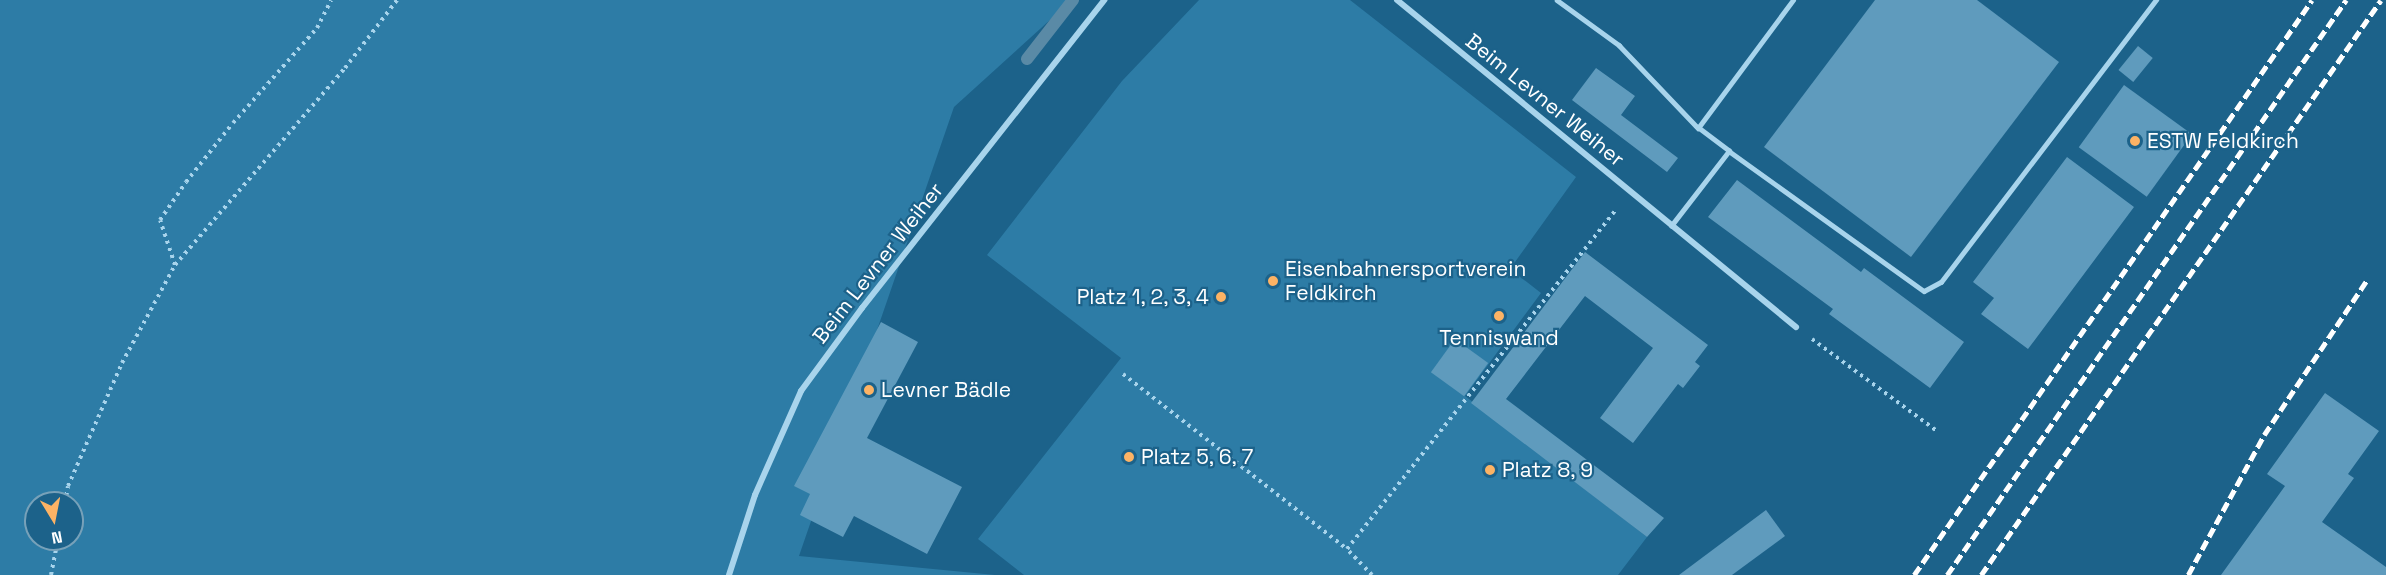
<!DOCTYPE html>
<meta charset="utf-8">
<style>
body{margin:0}
#map{position:relative;width:2386px;height:575px;overflow:hidden;background:#1c628a;font-family:"Space Grotesk",sans-serif}
div>[style]{position:absolute}
.green>*{inset:0;background:#2d7ca6}
.stream>*{height:12px;margin:-6px;padding:0 6px;transform-origin:6px;border-radius:6px;background:#5a8aa6}
.building>*{inset:0;background:#5f9bbd;transform-origin:0 0}
.path>*{height:4px;margin-top:-2px;transform-origin:0;background:repeating-linear-gradient(90deg,#a8d4ec 0 3px,transparent 0 7.5px)}
.service>*{height:4.5px;margin:-2.25px;padding:0 2.25px;transform-origin:2.25px;border-radius:2.25px;background:#a8d4ec}
.minor>*{height:6px;margin:-3px;padding:0 3px;transform-origin:3px;border-radius:3px;background:#a8d4ec}
.rail>*{height:4.5px;margin-top:-2.25px;transform-origin:0;background:repeating-linear-gradient(90deg,#fff 0 10px,transparent 0 14.5px)}
.dots>*{width:16px;height:16px;translate:-50% -50%;box-sizing:border-box;border:3px solid #1c628a;border-radius:50%}
span{translate:-50% -50%;white-space:nowrap;text-align:center;line-height:1.15;-webkit-text-stroke:4.5px #1c628a;paint-order:stroke}
.street-label{font-size:21px;color:#fff}
.poi-label{font-size:21px;color:#fff}
.left{translate:0 -50%;text-align:left}
.right{translate:-100% -50%;text-align:right}
.north{position:absolute;left:24px;top:491px;width:60px;height:60px;box-sizing:border-box;background:#1c628a;border:2px solid #77a1b9;border-radius:50%;rotate:170deg;font-size:16px;font-weight:700;line-height:24px;text-align:center;color:#fff}
.north::after{content:'';display:block;margin:auto;width:21px;height:27px;background:#fcb365;clip-path:polygon(50% 0,100% 100%,50% 72%,0 100%)}
</style>
<div id="map">
<div class="green">
<i style="clip-path:polygon(evenodd,0 0,1072px 0,954px 107px,799px 556px,995px 575px,0 575px,0 0,36px 503px,72px 503px,72px 539px,36px 539px,36px 503px)"></i>
<i style="clip-path:polygon(1199px 0,1350px 0,1576px 177px,1510px 269px,1541px 293px,1465px 396px,1647px 537px,1618px 575px,1024px 575px,978px 539px,1121px 358px,987px 255px,1122px 81px)"></i>
</div>
<div class="stream">
<i style="left:1027px;top:59px;width:75px;rotate:-52.1deg"></i>
</div>
<div class="building">
<i style="clip-path:polygon(1875px 0,1977px 0,2059px 62px,1911px 257px,1764px 147px)"></i>
<i style="left:2138px;top:46px;width:19px;height:31px;rotate:39deg"></i>
<i style="clip-path:polygon(1596px 68px,1635px 96px,1621px 115px,1678px 158px,1667px 172px,1572px 100px)"></i>
<i style="left:2124px;top:85px;width:84px;height:77px;rotate:36deg"></i>
<i style="clip-path:polygon(2067px 157px,2134px 207px,2028px 349px,1981px 314px,1994px 298px,1973px 282px)"></i>
<i style="clip-path:polygon(1737px 180px,1861px 272px,1864px 268px,1964px 342px,1930px 388px,1829px 314px,1833px 309px,1708px 217px)"></i>
<i style="clip-path:polygon(1585px 252px,1708px 345px,1695px 362px,1700px 366px,1683px 388px,1678px 384px,1633px 443px,1600px 418px,1653px 348px,1585px 296px,1506px 399px,1664px 518px,1647px 537px,1471px 403px)"></i>
<i style="clip-path:polygon(881px 322px,918px 342px,867px 438px,962px 487px,927px 554px,854px 516px,843px 537px,800px 515px,810px 494px,794px 486px)"></i>
<i style="left:1455px;top:339px;width:41px;height:41px;rotate:36deg"></i>
<i style="clip-path:polygon(2325px 393px,2379px 431px,2348px 474px,2354px 478px,2322px 522px,2386px 567px,2386px 575px,2221px 575px,2285px 486px,2267px 474px)"></i>
<i style="clip-path:polygon(1766px 510px,1785px 536px,1732px 575px,1679px 575px)"></i>
</div>
<div class="path">
<i style="left:175px;top:265px;width:47px;rotate:-108.4deg"></i>
<i style="left:160px;top:220px;width:46px;rotate:-55.6deg"></i>
<i style="left:186px;top:182px;width:75px;rotate:-51.5deg"></i>
<i style="left:233px;top:123px;width:127px;rotate:-48.5deg"></i>
<i style="left:317px;top:28px;width:31px;rotate:-63deg"></i>
<i style="left:1812px;top:339px;width:155px;rotate:36.4deg"></i>
<i style="left:1123px;top:374px;width:284px;rotate:38deg"></i>
<i style="left:65px;top:503px;width:17px;rotate:-80deg"></i>
<i style="left:68px;top:486px;width:134px;rotate:-66.3deg"></i>
<i style="left:122px;top:363px;width:111px;rotate:-61.6deg"></i>
<i style="left:175px;top:265px;width:260px;rotate:-49.2deg"></i>
<i style="left:345px;top:68px;width:86px;rotate:-52.6deg"></i>
<i style="left:51px;top:575px;width:37px;rotate:-79deg"></i>
<i style="left:1372px;top:575px;width:36px;rotate:-134deg"></i>
<i style="left:1347px;top:549px;width:434px;rotate:-51.6deg"></i>
</div>
<div class="service">
<i style="left:1557px;top:0;width:77px;rotate:36deg"></i>
<i style="left:1619px;top:45px;width:115px;rotate:46.4deg"></i>
<i style="left:1729px;top:151px;width:240px;rotate:35.7deg"></i>
<i style="left:1924px;top:291px;width:19px;rotate:-28deg"></i>
<i style="left:1941px;top:282px;width:355px;rotate:-52.7deg"></i>
<i style="left:1671px;top:226px;width:95px;rotate:-52.3deg"></i>
<i style="left:1729px;top:151px;width:39px;rotate:-143deg"></i>
<i style="left:1698px;top:128px;width:159px;rotate:-53.4deg"></i>
</div>
<div class="minor">
<i style="left:1397px;top:0;width:516px;rotate:39.34deg"></i>
<i style="left:729px;top:575px;width:84px;rotate:-72deg"></i>
<i style="left:755px;top:495px;width:114px;rotate:-66.1deg"></i>
<i style="left:801px;top:391px;width:103px;rotate:-53.7deg"></i>
<i style="left:862px;top:308px;width:392px;rotate:-51.8deg"></i>
</div>
<div class="rail">
<i style="left:1914px;top:575px;width:699px;rotate:-55.31deg"></i>
<i style="left:1947px;top:575px;width:700px;rotate:-55.24deg"></i>
<i style="left:1981px;top:575px;width:700px;rotate:-55.18deg"></i>
<i style="left:2188px;top:575px;width:159px;rotate:-61.5deg"></i>
<i style="left:2264px;top:435px;width:186px;rotate:-56.4deg"></i>
</div>
<div class="dots">
<i style="left:2135px;top:141px;background:#fcb365"></i>
<i style="left:1273px;top:281px;background:#fcb365"></i>
<i style="left:1221px;top:297px;background:#fcb365"></i>
<i style="left:1499px;top:316px;background:#fcb365"></i>
<i style="left:869px;top:390px;background:#fcb365"></i>
<i style="left:1129px;top:457px;background:#fcb365"></i>
<i style="left:1490px;top:470px;background:#fcb365"></i>
</div>
<div class="street-label">
<span style="left:1545px;top:100px;rotate:39deg">Beim Levner Weiher</span>
<span style="left:878px;top:263px;rotate:-52deg">Beim Levner Weiher</span>
</div>
<div class="poi-label">
<span class="left" style="left:2147px;top:141px">ESTW Feldkirch</span>
<span class="left" style="left:1285px;top:281px">Eisenbahnersportverein<br>Feldkirch</span>
<span class="right" style="left:1209px;top:297px">Platz 1, 2, 3, 4</span>
<span style="left:1499px;top:338px">Tenniswand</span>
<span class="left" style="left:881px;top:390px">Levner Bädle</span>
<span class="left" style="left:1141px;top:457px">Platz 5, 6, 7</span>
<span class="left" style="left:1502px;top:470px">Platz 8, 9</span>
</div>
<div class="north">N</div>
</div>
